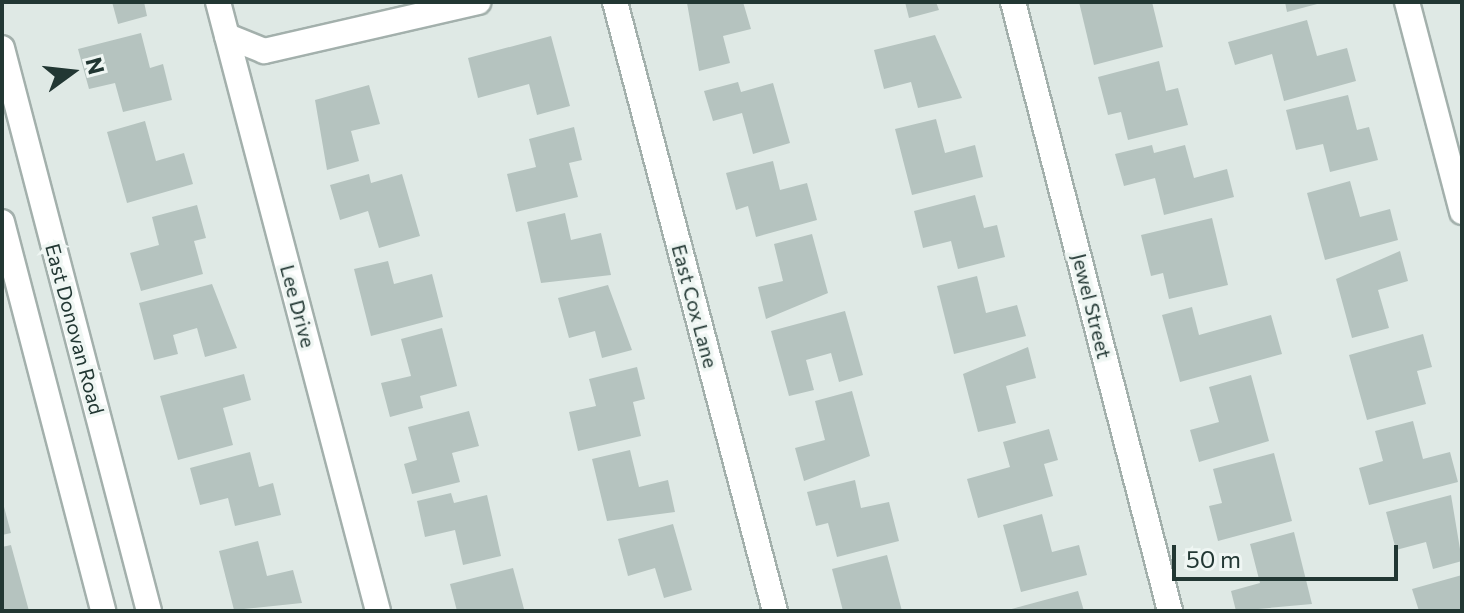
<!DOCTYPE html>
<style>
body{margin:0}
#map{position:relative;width:1464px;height:613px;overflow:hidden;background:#dfe9e5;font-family:Commissioner,sans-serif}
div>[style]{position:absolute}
.building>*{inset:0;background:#b5c3bf}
.roads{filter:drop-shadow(2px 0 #a3b0ac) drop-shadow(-2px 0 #a3b0ac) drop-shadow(0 2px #a3b0ac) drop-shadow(0 -2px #a3b0ac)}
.street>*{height:24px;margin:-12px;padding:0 12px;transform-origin:12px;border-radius:12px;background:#fff}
.secondary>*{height:24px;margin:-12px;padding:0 12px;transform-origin:12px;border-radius:12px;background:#fff}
span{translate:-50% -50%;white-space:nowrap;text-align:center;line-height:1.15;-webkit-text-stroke:7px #eff6f3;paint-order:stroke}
.street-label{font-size:20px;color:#223733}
.frame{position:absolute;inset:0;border:4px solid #223733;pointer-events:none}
.north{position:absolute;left:32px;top:32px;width:80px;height:80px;-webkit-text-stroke:6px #eff6f3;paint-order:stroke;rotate:75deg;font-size:22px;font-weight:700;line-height:32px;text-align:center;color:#223733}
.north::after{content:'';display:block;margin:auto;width:28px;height:36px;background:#223733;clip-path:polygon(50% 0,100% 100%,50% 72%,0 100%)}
.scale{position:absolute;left:1172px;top:545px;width:226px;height:36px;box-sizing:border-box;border:4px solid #223733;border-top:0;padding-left:10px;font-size:24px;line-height:28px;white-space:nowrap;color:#223733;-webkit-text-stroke:6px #eff6f3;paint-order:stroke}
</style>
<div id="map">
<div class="building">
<i style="clip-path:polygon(112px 2px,144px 2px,147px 16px,118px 24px)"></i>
<i style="clip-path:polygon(743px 2px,751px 29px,723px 36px,730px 63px,699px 71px,687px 3px)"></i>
<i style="clip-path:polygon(905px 2px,936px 2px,939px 10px,909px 18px)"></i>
<i style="clip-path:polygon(1079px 2px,1152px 2px,1163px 47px,1094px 65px)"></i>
<i style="clip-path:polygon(1285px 2px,1321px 2px,1321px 3px,1287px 12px)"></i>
<i style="clip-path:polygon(1307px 20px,1317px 56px,1347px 48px,1356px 81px,1284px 101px,1272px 54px,1235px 65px,1228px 42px)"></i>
<i style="clip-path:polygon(141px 33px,150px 68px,163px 64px,172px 100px,123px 112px,115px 83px,89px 89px,78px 49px)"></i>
<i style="clip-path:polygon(935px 35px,962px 98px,918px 108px,911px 82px,884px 89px,874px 50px)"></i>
<i style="clip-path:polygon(551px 36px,570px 106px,537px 115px,529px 84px,478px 98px,468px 58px)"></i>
<i style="clip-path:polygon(1159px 61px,1166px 91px,1178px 88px,1188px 125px,1128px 140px,1121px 112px,1108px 115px,1098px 77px)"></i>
<i style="clip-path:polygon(738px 82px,741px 92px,773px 83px,790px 143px,753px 154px,742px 113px,713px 121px,704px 91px)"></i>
<i style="clip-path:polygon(369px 85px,380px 124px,351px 131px,359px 161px,327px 170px,315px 100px)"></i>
<i style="clip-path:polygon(1348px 95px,1357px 130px,1369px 127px,1378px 160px,1330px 172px,1323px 144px,1296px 150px,1286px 110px)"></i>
<i style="clip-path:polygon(936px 119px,945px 153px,975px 145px,983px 177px,912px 195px,895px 129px)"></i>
<i style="clip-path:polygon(145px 121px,156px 161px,184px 153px,193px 184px,127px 203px,107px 132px)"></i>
<i style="clip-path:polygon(574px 127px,582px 160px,569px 163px,578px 197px,516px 212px,507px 174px,536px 167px,529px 139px)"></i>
<i style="clip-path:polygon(1152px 145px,1154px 153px,1185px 145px,1194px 178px,1227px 169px,1234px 197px,1164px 215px,1155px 178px,1124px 186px,1115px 154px)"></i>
<i style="clip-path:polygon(773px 161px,780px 190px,807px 183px,817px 220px,756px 237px,748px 206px,736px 210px,726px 173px)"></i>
<i style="clip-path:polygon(369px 174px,371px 183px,402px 174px,420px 236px,379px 248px,368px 211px,340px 220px,330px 185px)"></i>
<i style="clip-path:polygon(1350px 181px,1360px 217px,1390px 209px,1398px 240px,1325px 260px,1307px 193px)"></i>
<i style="clip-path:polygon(975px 195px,984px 228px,997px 225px,1005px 257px,958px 269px,951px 241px,923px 248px,914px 211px)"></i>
<i style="clip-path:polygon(197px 205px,206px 238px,194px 241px,203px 274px,141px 291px,130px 253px,159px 245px,152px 217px)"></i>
<i style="clip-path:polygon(565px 213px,571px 240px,601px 233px,611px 275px,541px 283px,527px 222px)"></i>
<i style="clip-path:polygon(1212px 218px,1228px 285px,1169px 299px,1163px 273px,1151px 276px,1141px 235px)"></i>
<i style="clip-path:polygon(812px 234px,828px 293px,766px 319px,758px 287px,783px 281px,774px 244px)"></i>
<i style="clip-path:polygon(1400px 251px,1408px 281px,1378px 290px,1389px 328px,1352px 338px,1336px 279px)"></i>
<i style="clip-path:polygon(388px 261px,394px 284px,432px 274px,443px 317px,371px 336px,354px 269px)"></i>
<i style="clip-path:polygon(977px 276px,986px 313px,1017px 305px,1026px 336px,954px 354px,937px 286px)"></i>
<i style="clip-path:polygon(212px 284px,237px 348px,205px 357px,197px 328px,173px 335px,178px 354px,154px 360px,139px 303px)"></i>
<i style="clip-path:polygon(608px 285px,632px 350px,602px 358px,595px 331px,569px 338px,558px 298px)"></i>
<i style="clip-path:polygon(1192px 307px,1199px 335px,1271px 315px,1282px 354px,1180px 382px,1162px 315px)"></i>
<i style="clip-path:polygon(845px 311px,863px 375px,839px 382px,831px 353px,806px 360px,814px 390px,789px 396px,771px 331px)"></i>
<i style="clip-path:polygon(442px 328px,457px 386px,420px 396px,423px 408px,390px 417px,381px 383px,411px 376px,401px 339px)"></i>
<i style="clip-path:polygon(1423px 334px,1432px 367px,1417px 371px,1426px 404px,1367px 420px,1349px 355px)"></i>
<i style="clip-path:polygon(1028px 347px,1036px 378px,1006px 386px,1016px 423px,978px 432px,963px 374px)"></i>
<i style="clip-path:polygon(637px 367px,645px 399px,633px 402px,641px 436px,578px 451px,569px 412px,596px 406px,589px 379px)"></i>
<i style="clip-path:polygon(244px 374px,251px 400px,223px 408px,233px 445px,178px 460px,160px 396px)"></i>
<i style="clip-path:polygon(1251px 375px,1269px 441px,1199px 462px,1190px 430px,1219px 422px,1209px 387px)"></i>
<i style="clip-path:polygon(852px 391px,870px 456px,804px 481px,795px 448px,825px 440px,815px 401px)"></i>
<i style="clip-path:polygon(469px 411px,479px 446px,452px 453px,460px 482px,412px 494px,404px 464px,417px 460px,408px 427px)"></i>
<i style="clip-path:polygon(1413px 421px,1423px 459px,1450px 452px,1458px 482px,1369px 505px,1359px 468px,1383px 461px,1375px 431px)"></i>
<i style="clip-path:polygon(1049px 429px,1058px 460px,1044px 464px,1053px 496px,978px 518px,967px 479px,1010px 467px,1003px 442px)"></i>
<i style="clip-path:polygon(630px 450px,639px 487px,668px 480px,675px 512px,607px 521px,592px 459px)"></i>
<i style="clip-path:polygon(250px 452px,259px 487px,273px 483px,281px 515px,235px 526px,228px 498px,200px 505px,190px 468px)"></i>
<i style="clip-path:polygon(1274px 453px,1292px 521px,1218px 541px,1209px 506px,1222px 503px,1213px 469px)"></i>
<i style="clip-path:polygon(855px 480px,861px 508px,889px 502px,899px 541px,837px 557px,828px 523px,816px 526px,807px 492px)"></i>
<i style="clip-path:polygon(451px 493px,454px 503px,487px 495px,501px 556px,463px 565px,455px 530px,425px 537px,417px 501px)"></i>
<i style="clip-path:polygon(1451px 495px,1462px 561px,1433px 569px,1426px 542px,1396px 550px,1386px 512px)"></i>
<i style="clip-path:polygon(3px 503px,11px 533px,2px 535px,2px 504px)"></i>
<i style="clip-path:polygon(1042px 514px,1052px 552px,1079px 545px,1087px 575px,1021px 592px,1003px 525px)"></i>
<i style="clip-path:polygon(673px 524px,692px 590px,664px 598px,655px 568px,628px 576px,618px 539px)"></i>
<i style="clip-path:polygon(1294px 532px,1312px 604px,1236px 611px,1231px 591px,1260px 583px,1250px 544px)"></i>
<i style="clip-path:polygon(258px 541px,267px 576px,293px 570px,302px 603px,234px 610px,219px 551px)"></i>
<i style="clip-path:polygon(11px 545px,29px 611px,2px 611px,2px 547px)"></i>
<i style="clip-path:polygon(887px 555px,902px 611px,843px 611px,832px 569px)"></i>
<i style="clip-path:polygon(513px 568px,524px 609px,457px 611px,450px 584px)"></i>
<i style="clip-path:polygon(1462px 575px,1462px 611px,1419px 611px,1412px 589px)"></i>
<i style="clip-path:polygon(1078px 591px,1084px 611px,1008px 611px,1008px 610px)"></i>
</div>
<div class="roads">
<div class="street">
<i style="left:218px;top:2px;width:630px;rotate:75.28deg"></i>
<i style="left:615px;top:2px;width:630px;rotate:75.28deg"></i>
<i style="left:1013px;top:2px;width:629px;rotate:75.54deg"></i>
<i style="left:1407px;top:2px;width:217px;rotate:75.3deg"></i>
<i style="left:227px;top:36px;width:40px;rotate:22deg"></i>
<i style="left:264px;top:51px;width:220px;rotate:-12.9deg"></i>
</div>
<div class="secondary">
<i style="left:2px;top:48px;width:582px;rotate:75.37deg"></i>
<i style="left:2px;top:222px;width:402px;rotate:75.4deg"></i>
</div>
</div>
<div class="street-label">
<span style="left:298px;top:306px;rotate:75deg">Lee Drive</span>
<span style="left:695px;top:306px;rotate:75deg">East Cox Lane</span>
<span style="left:1092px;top:306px;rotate:76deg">Jewel Street</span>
<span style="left:75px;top:329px;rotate:75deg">East Donovan Road</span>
</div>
<div class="frame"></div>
<div class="north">N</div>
<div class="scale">50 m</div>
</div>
